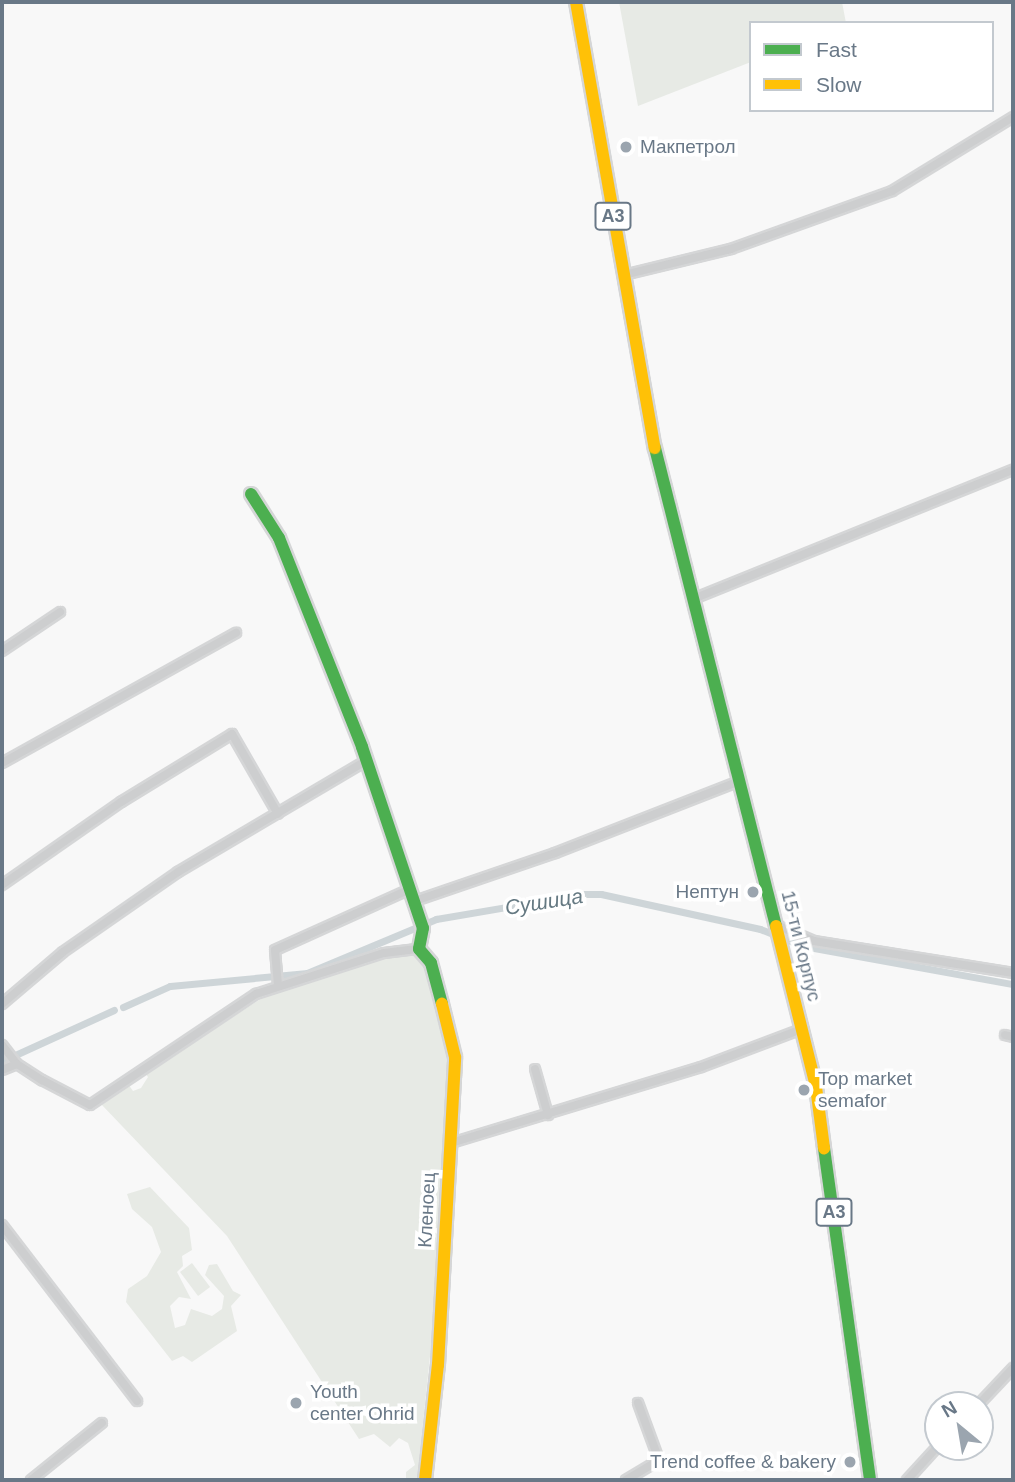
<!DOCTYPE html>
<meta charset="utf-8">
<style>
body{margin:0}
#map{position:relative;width:1015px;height:1482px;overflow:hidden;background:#f8f8f8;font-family:Arial,sans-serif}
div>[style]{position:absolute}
.green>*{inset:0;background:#e7eae5;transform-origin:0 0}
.canal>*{height:7px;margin:-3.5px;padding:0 3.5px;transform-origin:3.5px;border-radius:3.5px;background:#ced5d8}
.roads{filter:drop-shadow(2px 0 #d5d6d7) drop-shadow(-2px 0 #d5d6d7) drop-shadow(0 2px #d5d6d7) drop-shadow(0 -2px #d5d6d7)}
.street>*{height:8px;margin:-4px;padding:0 4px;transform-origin:4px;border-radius:4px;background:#cdcecf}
.fast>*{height:12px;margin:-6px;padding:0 6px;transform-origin:6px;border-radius:6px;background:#4caf50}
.slow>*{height:12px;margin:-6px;padding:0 6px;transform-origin:6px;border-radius:6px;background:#ffc107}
.dots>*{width:19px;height:19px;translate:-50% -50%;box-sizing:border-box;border:4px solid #fff;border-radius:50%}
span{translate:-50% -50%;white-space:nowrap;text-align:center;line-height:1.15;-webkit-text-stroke:7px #fff;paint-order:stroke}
.shield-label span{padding:2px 5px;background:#fff;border:2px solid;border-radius:5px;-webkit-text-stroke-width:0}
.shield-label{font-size:18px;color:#697887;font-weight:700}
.poi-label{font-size:19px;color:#697887}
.left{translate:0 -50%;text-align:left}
.right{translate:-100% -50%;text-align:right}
.street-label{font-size:19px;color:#697887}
.water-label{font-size:21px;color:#657982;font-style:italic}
.frame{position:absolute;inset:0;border:4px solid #697887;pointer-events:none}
.legend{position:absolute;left:749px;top:21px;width:245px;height:91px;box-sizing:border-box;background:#fff;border:2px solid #c3c9cf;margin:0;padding:9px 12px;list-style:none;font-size:21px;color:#697887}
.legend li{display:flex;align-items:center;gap:14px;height:35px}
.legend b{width:35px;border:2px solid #c3c9cf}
.north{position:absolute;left:924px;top:1391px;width:70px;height:70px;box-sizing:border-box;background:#fff;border:2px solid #c3c9cf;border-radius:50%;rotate:330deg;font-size:19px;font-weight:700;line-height:28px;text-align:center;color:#697887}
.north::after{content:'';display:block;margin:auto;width:24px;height:32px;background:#9ba5af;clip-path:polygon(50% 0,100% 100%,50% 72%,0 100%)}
</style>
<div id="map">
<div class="green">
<i style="clip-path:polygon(619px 2px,842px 2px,846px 23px,751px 23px,751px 62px,638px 106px)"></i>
<i style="clip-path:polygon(408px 951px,419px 956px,427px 968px,450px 1064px,441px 1227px,428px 1230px,440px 1235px,438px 1280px,417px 1480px,406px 1480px,406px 1472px,415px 1465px,408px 1443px,399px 1438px,390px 1447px,374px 1434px,359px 1439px,227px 1236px,101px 1104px,128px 1084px,133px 1091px,141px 1088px,148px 1077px,145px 1073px,270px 993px)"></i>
<i style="clip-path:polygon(150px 1187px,189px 1228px,192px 1250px,182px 1256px,183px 1266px,177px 1272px,191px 1299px,179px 1297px,170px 1306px,175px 1328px,185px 1325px,191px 1309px,212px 1316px,222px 1309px,224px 1296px,205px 1275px,209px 1265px,217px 1264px,233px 1291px,241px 1295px,231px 1306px,237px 1331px,192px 1362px,183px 1356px,172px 1361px,126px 1302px,128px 1289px,147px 1276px,161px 1252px,152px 1227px,132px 1209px,127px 1194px)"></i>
<i style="left:192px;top:1263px;width:30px;height:15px;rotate:53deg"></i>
</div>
<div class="canal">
<i style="left:123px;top:1007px;width:51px;rotate:-24.1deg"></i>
<i style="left:170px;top:986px;width:138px;rotate:-5.4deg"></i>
<i style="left:307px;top:973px;width:140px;rotate:-22.7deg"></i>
<i style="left:436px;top:919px;width:148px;rotate:-9.7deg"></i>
<i style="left:582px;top:894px;width:19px"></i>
<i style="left:601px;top:894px;width:163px;rotate:12.4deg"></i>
<i style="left:760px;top:929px;width:46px;rotate:21.6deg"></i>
<i style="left:803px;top:946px;width:213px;rotate:10.3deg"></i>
<i style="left:2px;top:1061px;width:123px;rotate:-24.5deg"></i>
</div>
<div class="roads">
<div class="street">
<i style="left:624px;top:275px;width:110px;rotate:-13.7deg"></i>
<i style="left:731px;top:249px;width:171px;rotate:-19.8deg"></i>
<i style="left:892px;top:191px;width:142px;rotate:-31.4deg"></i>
<i style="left:693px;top:599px;width:345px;rotate:-22deg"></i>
<i style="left:2px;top:651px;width:70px;rotate:-33.9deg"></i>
<i style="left:2px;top:763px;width:268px;rotate:-29.1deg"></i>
<i style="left:2px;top:885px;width:145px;rotate:-34.9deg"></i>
<i style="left:121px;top:802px;width:130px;rotate:-31.5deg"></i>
<i style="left:232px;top:734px;width:92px;rotate:60.1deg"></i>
<i style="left:415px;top:901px;width:148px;rotate:-18.9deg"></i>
<i style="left:555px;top:853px;width:199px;rotate:-21.3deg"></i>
<i style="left:776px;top:925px;width:41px;rotate:22.8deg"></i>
<i style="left:814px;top:941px;width:202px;rotate:9.1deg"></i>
<i style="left:278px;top:985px;width:35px;rotate:-95deg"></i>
<i style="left:275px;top:950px;width:148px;rotate:-24.3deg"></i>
<i style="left:2px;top:1004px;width:80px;rotate:-40.4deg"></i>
<i style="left:63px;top:952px;width:140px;rotate:-34.8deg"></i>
<i style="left:178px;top:872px;width:218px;rotate:-30.6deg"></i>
<i style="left:1005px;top:1035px;width:8px;rotate:14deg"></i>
<i style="left:2px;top:1045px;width:24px;rotate:52deg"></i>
<i style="left:17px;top:1064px;width:30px;rotate:33deg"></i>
<i style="left:42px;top:1080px;width:54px;rotate:27.5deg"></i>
<i style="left:90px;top:1105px;width:200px;rotate:-33.8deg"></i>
<i style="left:256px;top:994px;width:134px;rotate:-17.8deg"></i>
<i style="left:384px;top:953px;width:35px;rotate:-7deg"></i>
<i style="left:535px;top:1069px;width:48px;rotate:74.2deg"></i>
<i style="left:2px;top:1070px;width:16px;rotate:-22deg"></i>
<i style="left:451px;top:1143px;width:261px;rotate:-16.9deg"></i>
<i style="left:701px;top:1067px;width:108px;rotate:-20.6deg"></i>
<i style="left:2px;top:1225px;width:222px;rotate:52.5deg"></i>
<i style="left:978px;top:1405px;width:51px;rotate:-46.6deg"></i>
<i style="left:31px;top:1480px;width:91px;rotate:-38.8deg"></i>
<i style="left:626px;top:1480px;width:39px;rotate:-31deg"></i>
<i style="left:659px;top:1460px;width:61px;rotate:-110.2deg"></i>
<i style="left:907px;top:1480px;width:46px;rotate:-47.6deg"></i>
</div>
<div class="fast">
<i style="left:655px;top:448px;width:493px;rotate:75.8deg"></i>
<i style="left:251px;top:494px;width:52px;rotate:57.5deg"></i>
<i style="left:279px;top:538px;width:225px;rotate:68.3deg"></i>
<i style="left:362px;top:747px;width:191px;rotate:71.4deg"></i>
<i style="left:423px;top:928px;width:21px;rotate:101deg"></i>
<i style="left:419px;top:949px;width:18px;rotate:49deg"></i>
<i style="left:431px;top:963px;width:42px;rotate:75deg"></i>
<i style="left:824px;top:1148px;width:335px;rotate:82.1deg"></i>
</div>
<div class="slow">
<i style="left:576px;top:2px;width:453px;rotate:80deg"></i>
<i style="left:776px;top:926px;width:166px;rotate:76deg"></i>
<i style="left:816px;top:1087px;width:62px;rotate:82.5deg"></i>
<i style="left:425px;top:1480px;width:116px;rotate:-83.6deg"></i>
<i style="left:438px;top:1365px;width:308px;rotate:-86.8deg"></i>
<i style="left:455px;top:1057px;width:55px;rotate:-103.8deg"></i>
</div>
</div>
<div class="dots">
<i style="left:626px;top:147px;background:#9ba5af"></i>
<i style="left:753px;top:892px;background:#9ba5af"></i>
<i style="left:804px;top:1090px;background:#9ba5af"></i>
<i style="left:296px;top:1403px;background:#9ba5af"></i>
<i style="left:850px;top:1462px;background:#9ba5af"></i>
</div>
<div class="shield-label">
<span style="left:613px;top:216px">A3</span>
<span style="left:834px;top:1212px">A3</span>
</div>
<div class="poi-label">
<span class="left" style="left:640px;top:147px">Макпетрол</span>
<span class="right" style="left:739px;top:892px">Нептун</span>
<span class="left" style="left:818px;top:1090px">Top market<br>semafor</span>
<span class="left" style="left:310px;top:1403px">Youth<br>center Ohrid</span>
<span class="right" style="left:836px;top:1462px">Trend coffee &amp; bakery</span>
</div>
<div class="street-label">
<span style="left:801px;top:946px;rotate:76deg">15-ти Корпус</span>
<span style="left:427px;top:1210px;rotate:-87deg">Кленоец</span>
</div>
<div class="water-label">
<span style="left:544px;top:902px;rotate:-9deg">Сушица</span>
</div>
<div class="frame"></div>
<ul class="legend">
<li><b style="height:9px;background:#4caf50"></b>Fast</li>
<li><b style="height:9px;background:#ffc107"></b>Slow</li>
</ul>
<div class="north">N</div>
</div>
